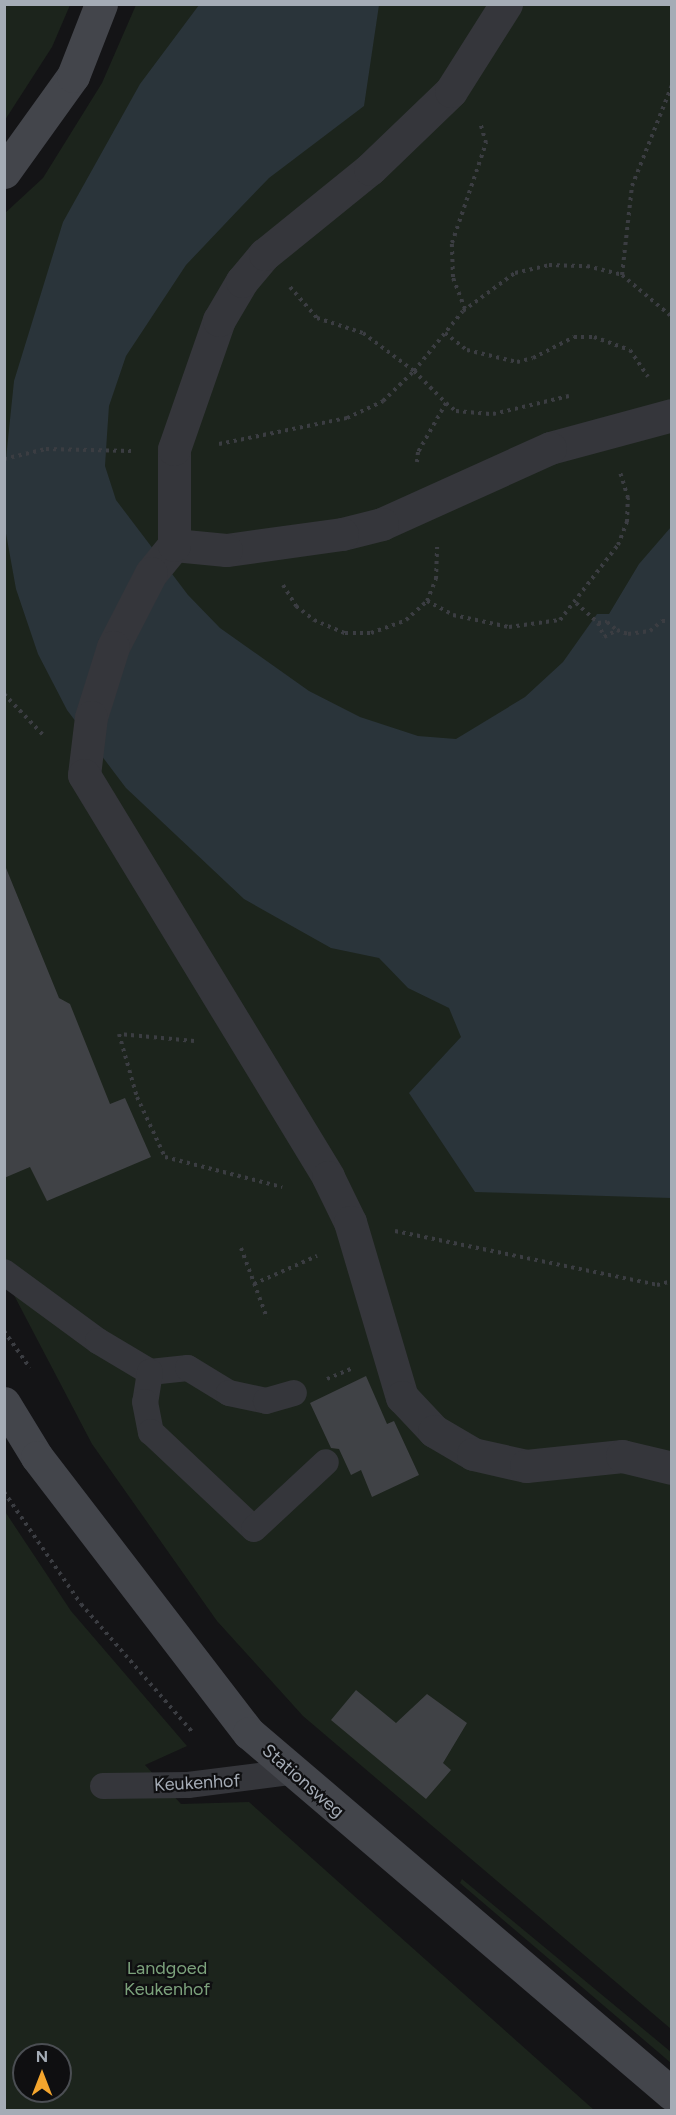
<!DOCTYPE html>
<style>
body{margin:0}
#map{position:relative;width:676px;height:2115px;overflow:hidden;background:#141416;font-family:Figtree,sans-serif}
div>[style]{position:absolute}
.green>*{inset:0;background:#1c241c}
.water>*{inset:0;background:#2a343a}
.building>*{inset:0;background:#404246}
.path>*{height:4px;margin-top:-2px;transform-origin:0;background:repeating-linear-gradient(90deg,#3b3d42 0 3px,transparent 0 7.5px)}
.lane>*{height:26px;margin:-13px;padding:0 13px;transform-origin:13px;border-radius:13px;background:#35363b}
.street>*{height:33px;margin:-16.5px;padding:0 16.5px;transform-origin:16.5px;border-radius:16.5px;background:#35363b}
.secondary>*{height:33px;margin:-16.5px;padding:0 16.5px;transform-origin:16.5px;border-radius:16.5px;background:#43454b}
span{translate:-50% -50%;white-space:nowrap;text-align:center;line-height:1.15;-webkit-text-stroke:4.5px #0f0f11;paint-order:stroke}
.street-label{font-size:18px;color:#a5acb6}
.park-label{font-size:18px;color:#7ca27c}
.frame{position:absolute;inset:0;border:6px solid #a5acb6;pointer-events:none}
.north{position:absolute;left:12px;top:2043px;width:60px;height:60px;box-sizing:border-box;background:#0f0f11;border:2px solid #4b4e53;border-radius:50%;rotate:0deg;font-size:16px;font-weight:700;line-height:24px;text-align:center;color:#a5acb6}
.north::after{content:'';display:block;margin:auto;width:21px;height:27px;background:#f4a52d;clip-path:polygon(50% 0,100% 100%,50% 72%,0 100%)}
</style>
<div id="map">
<div class="green">
<i style="clip-path:polygon(5px 4px,70px 5px,52px 47px,5px 120px)"></i>
<i style="clip-path:polygon(136px 5px,671px 5px,671px 2029px,303px 1716px,217px 1621px,92px 1444px,5px 1278px,4px 214px,43px 178px,102px 83px)"></i>
<i style="clip-path:polygon(evenodd,4px 1510px,71px 1611px,187px 1746px,145px 1765px,181px 1804px,249px 1802px,594px 2110px,5px 2110px,4px 1510px,24px 2055px,60px 2055px,60px 2091px,24px 2091px,24px 2055px)"></i>
<i style="clip-path:polygon(462px 1879px,671px 2052px,671px 2063px,460px 1883px)"></i>
</div>
<div class="water">
<i style="clip-path:polygon(199px 5px,379px 5px,364px 106px,269px 178px,241px 207px,186px 265px,126px 356px,109px 406px,107px 435px,105px 466px,116px 500px,188px 595px,220px 628px,309px 691px,360px 717px,418px 736px,456px 739px,525px 697px,563px 662px,597px 614px,609px 614px,639px 564px,671px 527px,671px 1198px,475px 1192px,409px 1093px,461px 1037px,449px 1008px,408px 988px,379px 958px,331px 948px,244px 899px,126px 788px,67px 710px,38px 654px,16px 589px,5px 528px,5px 468px,14px 381px,63px 222px,140px 84px)"></i>
</div>
<div class="building">
<i style="clip-path:polygon(6px 868px,59px 998px,70px 1004px,110px 1104px,125px 1098px,151px 1157px,47px 1201px,30px 1167px,4px 1178px)"></i>
<i style="clip-path:polygon(366px 1376px,387px 1424px,394px 1421px,419px 1475px,372px 1497px,361px 1470px,351px 1475px,339px 1449px,331px 1448px,310px 1403px)"></i>
<i style="clip-path:polygon(356px 1690px,396px 1723px,427px 1694px,467px 1723px,443px 1763px,451px 1770px,426px 1799px,331px 1720px)"></i>
</div>
<div class="path">
<i style="left:622px;top:275px;width:65px;rotate:40deg"></i>
<i style="left:290px;top:287px;width:41px;rotate:48.9deg"></i>
<i style="left:317px;top:318px;width:48px;rotate:18.1deg"></i>
<i style="left:363px;top:333px;width:64px;rotate:36.7deg"></i>
<i style="left:414px;top:371px;width:77px;rotate:-50.8deg"></i>
<i style="left:463px;top:311px;width:64px;rotate:-36.2deg"></i>
<i style="left:515px;top:273px;width:35px;rotate:-13deg"></i>
<i style="left:549px;top:265px;width:38px;rotate:2deg"></i>
<i style="left:587px;top:266px;width:36px;rotate:14deg"></i>
<i style="left:622px;top:275px;width:90px;rotate:-83.6deg"></i>
<i style="left:632px;top:186px;width:109px;rotate:-68.4deg"></i>
<i style="left:465px;top:309px;width:34px;rotate:-111deg"></i>
<i style="left:453px;top:277px;width:34px;rotate:-92deg"></i>
<i style="left:452px;top:243px;width:106px;rotate:-71.2deg"></i>
<i style="left:486px;top:143px;width:22px;rotate:-106deg"></i>
<i style="left:445px;top:333px;width:28px;rotate:38deg"></i>
<i style="left:467px;top:350px;width:51px;rotate:13.5deg"></i>
<i style="left:517px;top:362px;width:16px;rotate:-14deg"></i>
<i style="left:533px;top:358px;width:46px;rotate:-27.1deg"></i>
<i style="left:574px;top:337px;width:20px"></i>
<i style="left:594px;top:337px;width:38px;rotate:20deg"></i>
<i style="left:630px;top:350px;width:32px;rotate:56deg"></i>
<i style="left:446px;top:403px;width:13px;rotate:39deg"></i>
<i style="left:456px;top:411px;width:37px;rotate:5deg"></i>
<i style="left:493px;top:414px;width:78px;rotate:-13.3deg"></i>
<i style="left:219px;top:444px;width:131px;rotate:-11.5deg"></i>
<i style="left:347px;top:418px;width:40px;rotate:-25deg"></i>
<i style="left:383px;top:401px;width:43px;rotate:-44.1deg"></i>
<i style="left:414px;top:371px;width:45px;rotate:45deg"></i>
<i style="left:446px;top:403px;width:56px;rotate:119.7deg"></i>
<i style="left:418px;top:452px;width:10px;rotate:96deg"></i>
<i style="left:4px;top:459px;width:43px;rotate:-13.4deg"></i>
<i style="left:46px;top:449px;width:85px;rotate:1.3deg"></i>
<i style="left:283px;top:585px;width:25px;rotate:58deg"></i>
<i style="left:296px;top:606px;width:23px;rotate:38deg"></i>
<i style="left:314px;top:620px;width:34px;rotate:23deg"></i>
<i style="left:345px;top:633px;width:26px"></i>
<i style="left:371px;top:633px;width:37px;rotate:-20deg"></i>
<i style="left:406px;top:620px;width:28px;rotate:-42deg"></i>
<i style="left:427px;top:601px;width:30px;rotate:28deg"></i>
<i style="left:453px;top:615px;width:57px;rotate:12.1deg"></i>
<i style="left:509px;top:627px;width:51px;rotate:-7.8deg"></i>
<i style="left:560px;top:620px;width:95px;rotate:-52.3deg"></i>
<i style="left:618px;top:545px;width:25px;rotate:-69deg"></i>
<i style="left:627px;top:522px;width:24px;rotate:-88deg"></i>
<i style="left:628px;top:498px;width:28px;rotate:-107deg"></i>
<i style="left:427px;top:601px;width:24px;rotate:-68deg"></i>
<i style="left:436px;top:579px;width:32px;rotate:-88deg"></i>
<i style="left:576px;top:603px;width:30px;rotate:42deg"></i>
<i style="left:598px;top:623px;width:15px;rotate:67deg"></i>
<i style="left:604px;top:637px;width:15px;rotate:-28deg"></i>
<i style="left:617px;top:630px;width:12px;rotate:20deg"></i>
<i style="left:628px;top:634px;width:22px;rotate:-8deg"></i>
<i style="left:650px;top:631px;width:16px;rotate:-40deg"></i>
<i style="left:662px;top:621px;width:10px"></i>
<i style="left:598px;top:623px;width:9px;rotate:-6deg"></i>
<i style="left:607px;top:622px;width:13px;rotate:39deg"></i>
<i style="left:4px;top:694px;width:59px;rotate:46.4deg"></i>
<i style="left:194px;top:1041px;width:75px;rotate:-174.7deg"></i>
<i style="left:119px;top:1034px;width:66px;rotate:74.1deg"></i>
<i style="left:137px;top:1097px;width:66px;rotate:65deg"></i>
<i style="left:165px;top:1157px;width:121px;rotate:14.4deg"></i>
<i style="left:395px;top:1231px;width:268px;rotate:11.6deg"></i>
<i style="left:657px;top:1285px;width:16px;rotate:-15deg"></i>
<i style="left:241px;top:1248px;width:75px;rotate:69.6deg"></i>
<i style="left:254px;top:1284px;width:69px;rotate:-24deg"></i>
<i style="left:4px;top:1331px;width:45px;rotate:54.9deg"></i>
<i style="left:327px;top:1379px;width:26px;rotate:-23deg"></i>
<i style="left:4px;top:1492px;width:136px;rotate:55.5deg"></i>
<i style="left:81px;top:1604px;width:172px;rotate:49deg"></i>
</div>
<div class="lane">
<i style="left:4px;top:1272px;width:117px;rotate:36.3deg"></i>
<i style="left:98px;top:1341px;width:61px;rotate:30.8deg"></i>
<i style="left:150px;top:1372px;width:38px;rotate:-6deg"></i>
<i style="left:188px;top:1368px;width:48px;rotate:31.4deg"></i>
<i style="left:229px;top:1393px;width:38px;rotate:12deg"></i>
<i style="left:266px;top:1401px;width:29px;rotate:-16deg"></i>
<i style="left:150px;top:1372px;width:30px;rotate:99deg"></i>
<i style="left:145px;top:1402px;width:31px;rotate:79deg"></i>
<i style="left:151px;top:1432px;width:141px;rotate:43.3deg"></i>
<i style="left:254px;top:1529px;width:98px;rotate:-42.9deg"></i>
<i style="left:103px;top:1786px;width:85px;rotate:-0.7deg"></i>
<i style="left:188px;top:1785px;width:104px;rotate:-7.2deg"></i>
</div>
<div class="street">
<i style="left:672px;top:415px;width:126px;rotate:164.9deg"></i>
<i style="left:550px;top:448px;width:184px;rotate:155.7deg"></i>
<i style="left:382px;top:524px;width:41px;rotate:166deg"></i>
<i style="left:342px;top:534px;width:117px;rotate:172.1deg"></i>
<i style="left:226px;top:550px;width:52px;rotate:-174.5deg"></i>
<i style="left:174px;top:545px;width:36px;rotate:129deg"></i>
<i style="left:151px;top:573px;width:83px;rotate:117.2deg"></i>
<i style="left:113px;top:647px;width:73px;rotate:107.4deg"></i>
<i style="left:91px;top:717px;width:58px;rotate:96.9deg"></i>
<i style="left:84px;top:775px;width:470px;rotate:58.7deg"></i>
<i style="left:328px;top:1177px;width:50px;rotate:63.9deg"></i>
<i style="left:350px;top:1222px;width:183px;rotate:73.5deg"></i>
<i style="left:402px;top:1397px;width:47px;rotate:46.7deg"></i>
<i style="left:434px;top:1431px;width:45px;rotate:30.5deg"></i>
<i style="left:473px;top:1454px;width:54px;rotate:12.8deg"></i>
<i style="left:526px;top:1466px;width:97px;rotate:-5.9deg"></i>
<i style="left:622px;top:1456px;width:51px;rotate:13.5deg"></i>
<i style="left:174px;top:545px;width:96px;rotate:-90deg"></i>
<i style="left:174px;top:449px;width:137px;rotate:-70.8deg"></i>
<i style="left:219px;top:320px;width:45px;rotate:-59.5deg"></i>
<i style="left:242px;top:281px;width:35px;rotate:-50deg"></i>
<i style="left:265px;top:254px;width:135px;rotate:-39deg"></i>
<i style="left:370px;top:169px;width:112px;rotate:-43.9deg"></i>
<i style="left:451px;top:91px;width:103px;rotate:-57.7deg"></i>
</div>
<div class="secondary">
<i style="left:4px;top:172px;width:118px;rotate:-54.3deg"></i>
<i style="left:73px;top:76px;width:77px;rotate:-68.7deg"></i>
<i style="left:4px;top:1403px;width:63px;rotate:58.6deg"></i>
<i style="left:37px;top:1457px;width:348px;rotate:52.5deg"></i>
<i style="left:249px;top:1733px;width:556px;rotate:40.48deg"></i>
</div>
<div class="street-label">
<span style="left:303px;top:1781px;rotate:41deg">Stationsweg</span>
<span style="left:197px;top:1783px;rotate:-3deg">Keukenhof</span>
</div>
<div class="park-label">
<span style="left:167px;top:1979px">Landgoed<br>Keukenhof</span>
</div>
<div class="frame"></div>
<div class="north">N</div>
</div>
